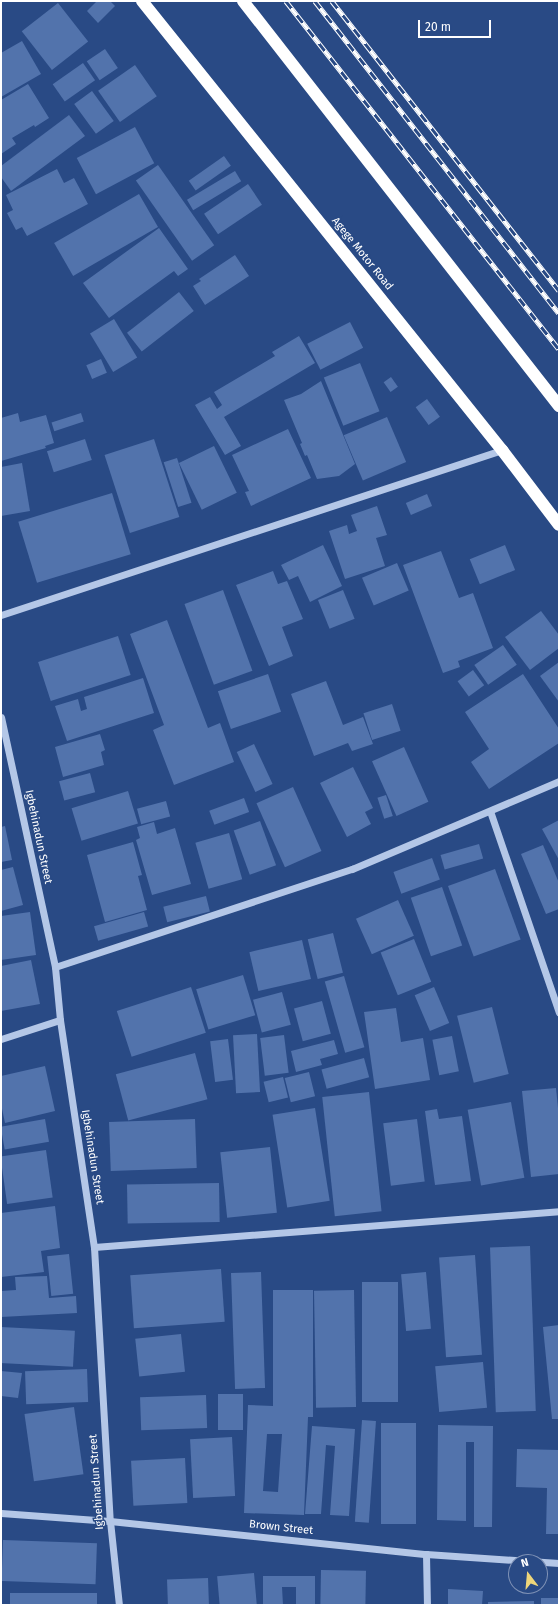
<!DOCTYPE html>
<style>
body{margin:0}
#map{position:relative;width:560px;height:1606px;overflow:hidden;background:#294a85;font-family:"Fira Sans",sans-serif}
div>[style]{position:absolute}
.building>*{inset:0;background:#5273ac;transform-origin:0 0}
.minor>*{height:7px;margin:-3.5px;padding:0 3.5px;transform-origin:3.5px;border-radius:3.5px;background:#b4c7e7}
.highway>*{height:12px;margin:-6px;padding:0 6px;transform-origin:6px;border-radius:6px;background:#fff}
.rail>*{height:4.5px;margin-top:-2.25px;transform-origin:0;background:repeating-linear-gradient(90deg,#294a85 0 9px,#fff 0 18px);box-sizing:border-box;border-block:1px solid #fff}
span{translate:-50% -50%;white-space:nowrap;text-align:center;line-height:1.15;-webkit-text-stroke:3px #294a85;paint-order:stroke}
.street-label{font-size:11px;color:#fff}
.frame{position:absolute;inset:0;border:2px solid #fff;pointer-events:none}
.north{position:absolute;left:508px;top:1554px;width:40px;height:40px;box-sizing:border-box;background:#294a85;border:1px solid #7f92b6;border-radius:50%;rotate:344deg;font-size:11px;font-weight:700;line-height:16px;text-align:center;color:#fff}
.north::after{content:'';display:block;margin:auto;width:14px;height:18px;background:#eed67a;clip-path:polygon(50% 0,100% 100%,50% 72%,0 100%)}
.scale{position:absolute;left:418px;top:20px;width:73px;height:18px;box-sizing:border-box;border:2px solid #fff;border-top:0;padding-left:5px;font-size:12px;line-height:14px;white-space:nowrap;color:#fff;-webkit-text-stroke:3px #294a85;paint-order:stroke}
</style>
<div id="map">
<div class="building">
<i style="clip-path:polygon(97px 1px,110px 1px,115px 6px,98px 23px,87px 11px)"></i>
<i style="left:58px;top:3px;width:49px;height:46px;rotate:52deg"></i>
<i style="clip-path:polygon(22px 41px,41px 74px,1px 97px,1px 53px)"></i>
<i style="left:105px;top:49px;width:23px;height:22px;rotate:56deg"></i>
<i style="left:83px;top:63px;width:21px;height:37px;rotate:55deg"></i>
<i style="left:135px;top:65px;width:38px;height:45px;rotate:55deg"></i>
<i style="clip-path:polygon(28px 84px,49px 118px,35px 127px,34px 125px,12px 138px,16px 144px,1px 154px,1px 100px)"></i>
<i style="left:92px;top:91px;width:37px;height:22px;rotate:54deg"></i>
<i style="clip-path:polygon(69px 115px,85px 136px,11px 191px,1px 177px,1px 166px)"></i>
<i style="left:135px;top:127px;width:41px;height:66px;rotate:62deg"></i>
<i style="left:224px;top:156px;width:12px;height:43px;rotate:55deg"></i>
<i style="left:158px;top:165px;width:98px;height:27px;rotate:55deg"></i>
<i style="clip-path:polygon(57px 169px,64px 183px,74px 178px,88px 204px,27px 236px,22px 227px,16px 230px,7px 213px,13px 210px,6px 195px)"></i>
<i style="left:235px;top:171px;width:12px;height:56px;rotate:59deg"></i>
<i style="left:248px;top:184px;width:25px;height:53px;rotate:56deg"></i>
<i style="left:139px;top:194px;width:38px;height:98px;rotate:60deg"></i>
<i style="clip-path:polygon(159px 228px,188px 269px,178px 276px,174px 271px,109px 318px,83px 283px)"></i>
<i style="clip-path:polygon(235px 255px,249px 276px,205px 305px,193px 286px,201px 281px,199px 279px)"></i>
<i style="left:179px;top:292px;width:24px;height:66px;rotate:52deg"></i>
<i style="left:114px;top:319px;width:45px;height:28px;rotate:59deg"></i>
<i style="left:350px;top:322px;width:29px;height:48px;rotate:63deg"></i>
<i style="clip-path:polygon(299px 336px,315px 363px,224px 417px,241px 446px,225px 455px,195px 405px,210px 397px,217px 409px,222px 405px,214px 392px,275px 356px,272px 352px)"></i>
<i style="left:101px;top:359px;width:15px;height:16px;rotate:67deg"></i>
<i style="left:360px;top:363px;width:52px;height:39px;rotate:68deg"></i>
<i style="left:391px;top:377px;width:12px;height:9px;rotate:55deg"></i>
<i style="clip-path:polygon(321px 381px,355px 464px,339px 476px,317px 479px,307px 455px,305px 456px,300px 444px,302px 443px,284px 400px,301px 394px)"></i>
<i style="left:427px;top:399px;width:22px;height:14px;rotate:54deg"></i>
<i style="clip-path:polygon(18px 413px,20px 422px,46px 415px,54px 443px,45px 446px,46px 448px,1px 461px,1px 418px)"></i>
<i style="left:81px;top:413px;width:9px;height:31px;rotate:72deg"></i>
<i style="left:387px;top:417px;width:49px;height:47px;rotate:67deg"></i>
<i style="clip-path:polygon(288px 429px,311px 478px,251px 506px,245px 492px,249px 491px,232px 455px)"></i>
<i style="left:85px;top:439px;width:22px;height:40px;rotate:72deg"></i>
<i style="left:154px;top:439px;width:82px;height:52px;rotate:72deg"></i>
<i style="left:214px;top:446px;width:52px;height:39px;rotate:64deg"></i>
<i style="left:177px;top:458px;width:47px;height:14px;rotate:72deg"></i>
<i style="clip-path:polygon(22px 463px,30px 511px,1px 516px,1px 467px)"></i>
<i style="left:112px;top:493px;width:64px;height:98px;rotate:73deg"></i>
<i style="left:427px;top:494px;width:13px;height:23px;rotate:67deg"></i>
<i style="clip-path:polygon(377px 506px,387px 535px,376px 538px,385px 566px,345px 579px,329px 531px,347px 525px,349px 534px,357px 531px,351px 515px)"></i>
<i style="clip-path:polygon(323px 545px,342px 586px,310px 602px,298px 576px,289px 580px,281px 565px)"></i>
<i style="left:505px;top:545px;width:27px;height:38px;rotate:68deg"></i>
<i style="clip-path:polygon(441px 551px,459px 598px,473px 593px,493px 648px,458px 661px,460px 667px,443px 673px,403px 565px)"></i>
<i style="left:397px;top:563px;width:30px;height:38px;rotate:67deg"></i>
<i style="clip-path:polygon(273px 571px,278px 584px,287px 581px,303px 619px,282px 627px,293px 656px,269px 666px,236px 585px)"></i>
<i style="left:223px;top:590px;width:86px;height:41px;rotate:70deg"></i>
<i style="left:343px;top:590px;width:31px;height:27px;rotate:68deg"></i>
<i style="clip-path:polygon(541px 611px,559px 635px,559px 648px,530px 670px,505px 637px)"></i>
<i style="clip-path:polygon(167px 620px,208px 728px,220px 723px,234px 762px,174px 785px,153px 730px,164px 725px,130px 634px)"></i>
<i style="left:118px;top:636px;width:41px;height:84px;rotate:72deg"></i>
<i style="left:503px;top:645px;width:24px;height:35px;rotate:55deg"></i>
<i style="clip-path:polygon(559px 662px,559px 702px,540px 676px)"></i>
<i style="left:473px;top:670px;width:19px;height:19px;rotate:54deg"></i>
<i style="left:268px;top:674px;width:40px;height:53px;rotate:71deg"></i>
<i style="clip-path:polygon(523px 674px,559px 729px,559px 743px,489px 789px,471px 762px,489px 749px,465px 712px)"></i>
<i style="clip-path:polygon(143px 678px,154px 713px,67px 741px,55px 706px,78px 699px,81px 711px,87px 709px,84px 697px)"></i>
<i style="clip-path:polygon(326px 681px,343px 725px,363px 717px,373px 744px,352px 751px,348px 743px,314px 756px,291px 694px)"></i>
<i style="left:392px;top:704px;width:28px;height:30px;rotate:72deg"></i>
<i style="clip-path:polygon(100px 734px,105px 750px,101px 752px,104px 765px,63px 777px,55px 747px)"></i>
<i style="left:254px;top:744px;width:44px;height:19px;rotate:65deg"></i>
<i style="left:404px;top:747px;width:60px;height:35px;rotate:66deg"></i>
<i style="clip-path:polygon(353px 767px,373px 808px,365px 812px,371px 824px,347px 837px,320px 783px)"></i>
<i style="left:90px;top:773px;width:20px;height:32px;rotate:75deg"></i>
<i style="left:293px;top:787px;width:70px;height:40px;rotate:66deg"></i>
<i style="left:128px;top:791px;width:34px;height:59px;rotate:73deg"></i>
<i style="left:386px;top:795px;width:22px;height:9px;rotate:72deg"></i>
<i style="left:244px;top:798px;width:15px;height:37px;rotate:70deg"></i>
<i style="left:166px;top:801px;width:16px;height:30px;rotate:75deg"></i>
<i style="clip-path:polygon(559px 820px,559px 860px,542px 829px)"></i>
<i style="left:260px;top:821px;width:47px;height:28px;rotate:70deg"></i>
<i style="clip-path:polygon(154px 822px,157px 834px,175px 828px,191px 884px,152px 895px,136px 840px,140px 838px,137px 827px)"></i>
<i style="clip-path:polygon(5px 826px,12px 860px,1px 862px,1px 827px)"></i>
<i style="left:229px;top:833px;width:48px;height:35px;rotate:74deg"></i>
<i style="clip-path:polygon(133px 842px,142px 875px,138px 876px,147px 910px,105px 922px,87px 855px)"></i>
<i style="left:479px;top:844px;width:15px;height:40px;rotate:74deg"></i>
<i style="clip-path:polygon(543px 845px,559px 883px,559px 909px,546px 914px,521px 854px)"></i>
<i style="left:432px;top:858px;width:23px;height:41px;rotate:70deg"></i>
<i style="clip-path:polygon(13px 867px,23px 905px,1px 911px,1px 870px)"></i>
<i style="left:495px;top:869px;width:75px;height:50px;rotate:70deg"></i>
<i style="left:442px;top:887px;width:62px;height:33px;rotate:71deg"></i>
<i style="left:206px;top:896px;width:16px;height:44px;rotate:76deg"></i>
<i style="left:398px;top:900px;width:39px;height:46px;rotate:66deg"></i>
<i style="clip-path:polygon(30px 912px,36px 955px,1px 960px,1px 916px)"></i>
<i style="left:144px;top:912px;width:15px;height:52px;rotate:74deg"></i>
<i style="left:333px;top:933px;width:41px;height:26px;rotate:76deg"></i>
<i style="left:414px;top:939px;width:46px;height:36px;rotate:68deg"></i>
<i style="left:302px;top:940px;width:40px;height:54px;rotate:77deg"></i>
<i style="clip-path:polygon(31px 960px,40px 1004px,1px 1011px,1px 966px)"></i>
<i style="left:243px;top:975px;width:42px;height:49px;rotate:73deg"></i>
<i style="left:344px;top:976px;width:74px;height:20px;rotate:74deg"></i>
<i style="left:191px;top:987px;width:48px;height:78px;rotate:72deg"></i>
<i style="left:434px;top:987px;width:39px;height:21px;rotate:67deg"></i>
<i style="left:282px;top:992px;width:34px;height:30px;rotate:75deg"></i>
<i style="left:322px;top:1001px;width:34px;height:29px;rotate:75deg"></i>
<i style="left:492px;top:1007px;width:69px;height:36px;rotate:76deg"></i>
<i style="clip-path:polygon(396px 1008px,401px 1042px,423px 1038px,430px 1080px,375px 1089px,364px 1012px)"></i>
<i style="left:257px;top:1034px;width:58px;height:24px;rotate:87deg"></i>
<i style="left:284px;top:1035px;width:38px;height:24px;rotate:83deg"></i>
<i style="left:452px;top:1036px;width:36px;height:20px;rotate:79deg"></i>
<i style="left:228px;top:1039px;width:41px;height:18px;rotate:83deg"></i>
<i style="clip-path:polygon(334px 1040px,338px 1054px,320px 1059px,322px 1065px,296px 1072px,291px 1051px)"></i>
<i style="left:195px;top:1053px;width:48px;height:82px;rotate:75deg"></i>
<i style="left:364px;top:1058px;width:20px;height:44px;rotate:75deg"></i>
<i style="clip-path:polygon(45px 1066px,55px 1111px,5px 1123px,1px 1104px,1px 1076px)"></i>
<i style="left:309px;top:1072px;width:25px;height:25px;rotate:76deg"></i>
<i style="left:283px;top:1077px;width:21px;height:20px;rotate:76deg"></i>
<i style="clip-path:polygon(556px 1088px,559px 1118px,559px 1174px,531px 1177px,522px 1091px)"></i>
<i style="left:369px;top:1092px;width:120px;height:47px;rotate:84deg"></i>
<i style="left:511px;top:1102px;width:77px;height:44px;rotate:80deg"></i>
<i style="left:315px;top:1108px;width:94px;height:43px;rotate:81deg"></i>
<i style="clip-path:polygon(437px 1109px,439px 1119px,462px 1116px,471px 1181px,435px 1185px,425px 1111px)"></i>
<i style="left:45px;top:1119px;width:23px;height:45px;rotate:80deg"></i>
<i style="left:195px;top:1119px;width:49px;height:86px;rotate:88deg"></i>
<i style="left:417px;top:1119px;width:63px;height:34px;rotate:83deg"></i>
<i style="left:270px;top:1147px;width:66px;height:50px;rotate:84deg"></i>
<i style="left:46px;top:1150px;width:48px;height:46px;rotate:82deg"></i>
<i style="left:219px;top:1183px;width:39px;height:92px;rotate:89deg"></i>
<i style="clip-path:polygon(55px 1206px,60px 1248px,41px 1251px,44px 1272px,1px 1277px,1px 1213px)"></i>
<i style="left:530px;top:1246px;width:165px;height:40px;rotate:88deg"></i>
<i style="left:69px;top:1254px;width:40px;height:22px;rotate:84deg"></i>
<i style="left:475px;top:1255px;width:100px;height:36px;rotate:86deg"></i>
<i style="left:221px;top:1269px;width:53px;height:91px;rotate:86deg"></i>
<i style="left:261px;top:1272px;width:116px;height:30px;rotate:88deg"></i>
<i style="left:426px;top:1272px;width:57px;height:25px;rotate:85deg"></i>
<i style="clip-path:polygon(47px 1276px,49px 1298px,76px 1296px,77px 1313px,1px 1317px,1px 1291px,16px 1290px,15px 1277px)"></i>
<i style="left:362px;top:1282px;width:36px;height:120px"></i>
<i style="clip-path:polygon(evenodd,273px 1290px,313px 1290px,313px 1417px,308px 1417px,304px 1515px,244px 1513px,248px 1405px,273px 1406px,273px 1290px,267px 1434px,282px 1434px,278px 1492px,263px 1491px,267px 1434px)"></i>
<i style="left:354px;top:1290px;width:117px;height:40px;rotate:89deg"></i>
<i style="clip-path:polygon(559px 1325px,559px 1419px,552px 1419px,543px 1327px)"></i>
<i style="left:1px;top:1327px;width:74px;height:36px;rotate:3deg"></i>
<i style="left:181px;top:1334px;width:38px;height:46px;rotate:84deg"></i>
<i style="left:483px;top:1362px;width:46px;height:48px;rotate:85deg"></i>
<i style="left:87px;top:1369px;width:33px;height:62px;rotate:88deg"></i>
<i style="clip-path:polygon(1px 1371px,22px 1373px,18px 1398px,1px 1396px)"></i>
<i style="left:218px;top:1394px;width:25px;height:36px"></i>
<i style="left:206px;top:1395px;width:33px;height:66px;rotate:88deg"></i>
<i style="left:74px;top:1407px;width:68px;height:50px;rotate:82deg"></i>
<i style="left:362px;top:1420px;width:14px;height:102px;rotate:4deg"></i>
<i style="left:381px;top:1423px;width:35px;height:101px"></i>
<i style="clip-path:polygon(438px 1425px,493px 1426px,492px 1527px,474px 1527px,474px 1442px,466px 1442px,466px 1521px,437px 1520px)"></i>
<i style="clip-path:polygon(312px 1426px,355px 1429px,349px 1516px,330px 1515px,335px 1446px,326px 1445px,321px 1514px,305px 1514px)"></i>
<i style="left:232px;top:1437px;width:59px;height:42px;rotate:87deg"></i>
<i style="clip-path:polygon(517px 1449px,559px 1450px,559px 1534px,546px 1534px,547px 1488px,516px 1487px)"></i>
<i style="left:185px;top:1458px;width:45px;height:54px;rotate:87deg"></i>
<i style="left:3px;top:1540px;width:94px;height:41px;rotate:2deg"></i>
<i style="left:321px;top:1570px;width:45px;height:35px;rotate:1deg"></i>
<i style="left:254px;top:1573px;width:32px;height:37px;rotate:85deg"></i>
<i style="clip-path:polygon(263px 1576px,315px 1576px,315px 1605px,296px 1605px,296px 1587px,282px 1587px,283px 1605px,263px 1605px)"></i>
<i style="left:208px;top:1578px;width:27px;height:41px;rotate:88deg"></i>
<i style="clip-path:polygon(448px 1589px,483px 1591px,482px 1605px,448px 1605px)"></i>
<i style="left:97px;top:1593px;width:12px;height:87px;rotate:90deg"></i>
<i style="left:541px;top:1598px;width:18px;height:7px"></i>
<i style="clip-path:polygon(534px 1601px,534px 1605px,488px 1605px,488px 1602px)"></i>
</div>
<div class="minor">
<i style="left:1px;top:615px;width:527px;rotate:-18.23deg"></i>
<i style="left:1px;top:717px;width:256px;rotate:77.8deg"></i>
<i style="left:55px;top:967px;width:53px;rotate:84.6deg"></i>
<i style="left:60px;top:1020px;width:230px;rotate:81.5deg"></i>
<i style="left:94px;top:1247px;width:274px;rotate:86.7deg"></i>
<i style="left:110px;top:1521px;width:84px;rotate:83.9deg"></i>
<i style="left:490px;top:811px;width:213px;rotate:71.1deg"></i>
<i style="left:55px;top:967px;width:313px;rotate:-18.3deg"></i>
<i style="left:352px;top:869px;width:225px;rotate:-23deg"></i>
<i style="left:1px;top:1039px;width:62px;rotate:-17.9deg"></i>
<i style="left:94px;top:1247px;width:466px;rotate:-4.4deg"></i>
<i style="left:1px;top:1513px;width:109px;rotate:4.2deg"></i>
<i style="left:110px;top:1521px;width:318px;rotate:6deg"></i>
<i style="left:426px;top:1554px;width:133px;rotate:3.9deg"></i>
<i style="left:426px;top:1554px;width:51px;rotate:88.9deg"></i>
</div>
<div class="highway">
<i style="left:142px;top:1px;width:576px;rotate:51.28deg"></i>
<i style="left:502px;top:450px;width:94px;rotate:52.8deg"></i>
<i style="left:243px;top:1px;width:514px;rotate:52.04deg"></i>
</div>
<div class="rail">
<i style="left:286px;top:1px;width:442px;rotate:51.9deg"></i>
<i style="left:315px;top:1px;width:396px;rotate:52deg"></i>
<i style="left:332px;top:1px;width:368px;rotate:51.9deg"></i>
</div>
<div class="street-label">
<span style="left:362px;top:254px;rotate:51deg">Agege Motor Road</span>
<span style="left:38px;top:837px;rotate:78deg">Igbehinadun Street</span>
<span style="left:92px;top:1157px;rotate:81deg">Igbehinadun Street</span>
<span style="left:97px;top:1482px;rotate:-94deg">Igbehinadun Street</span>
<span style="left:281px;top:1528px;rotate:6deg">Brown Street</span>
</div>
<div class="frame"></div>
<div class="north">N</div>
<div class="scale">20 m</div>
</div>
